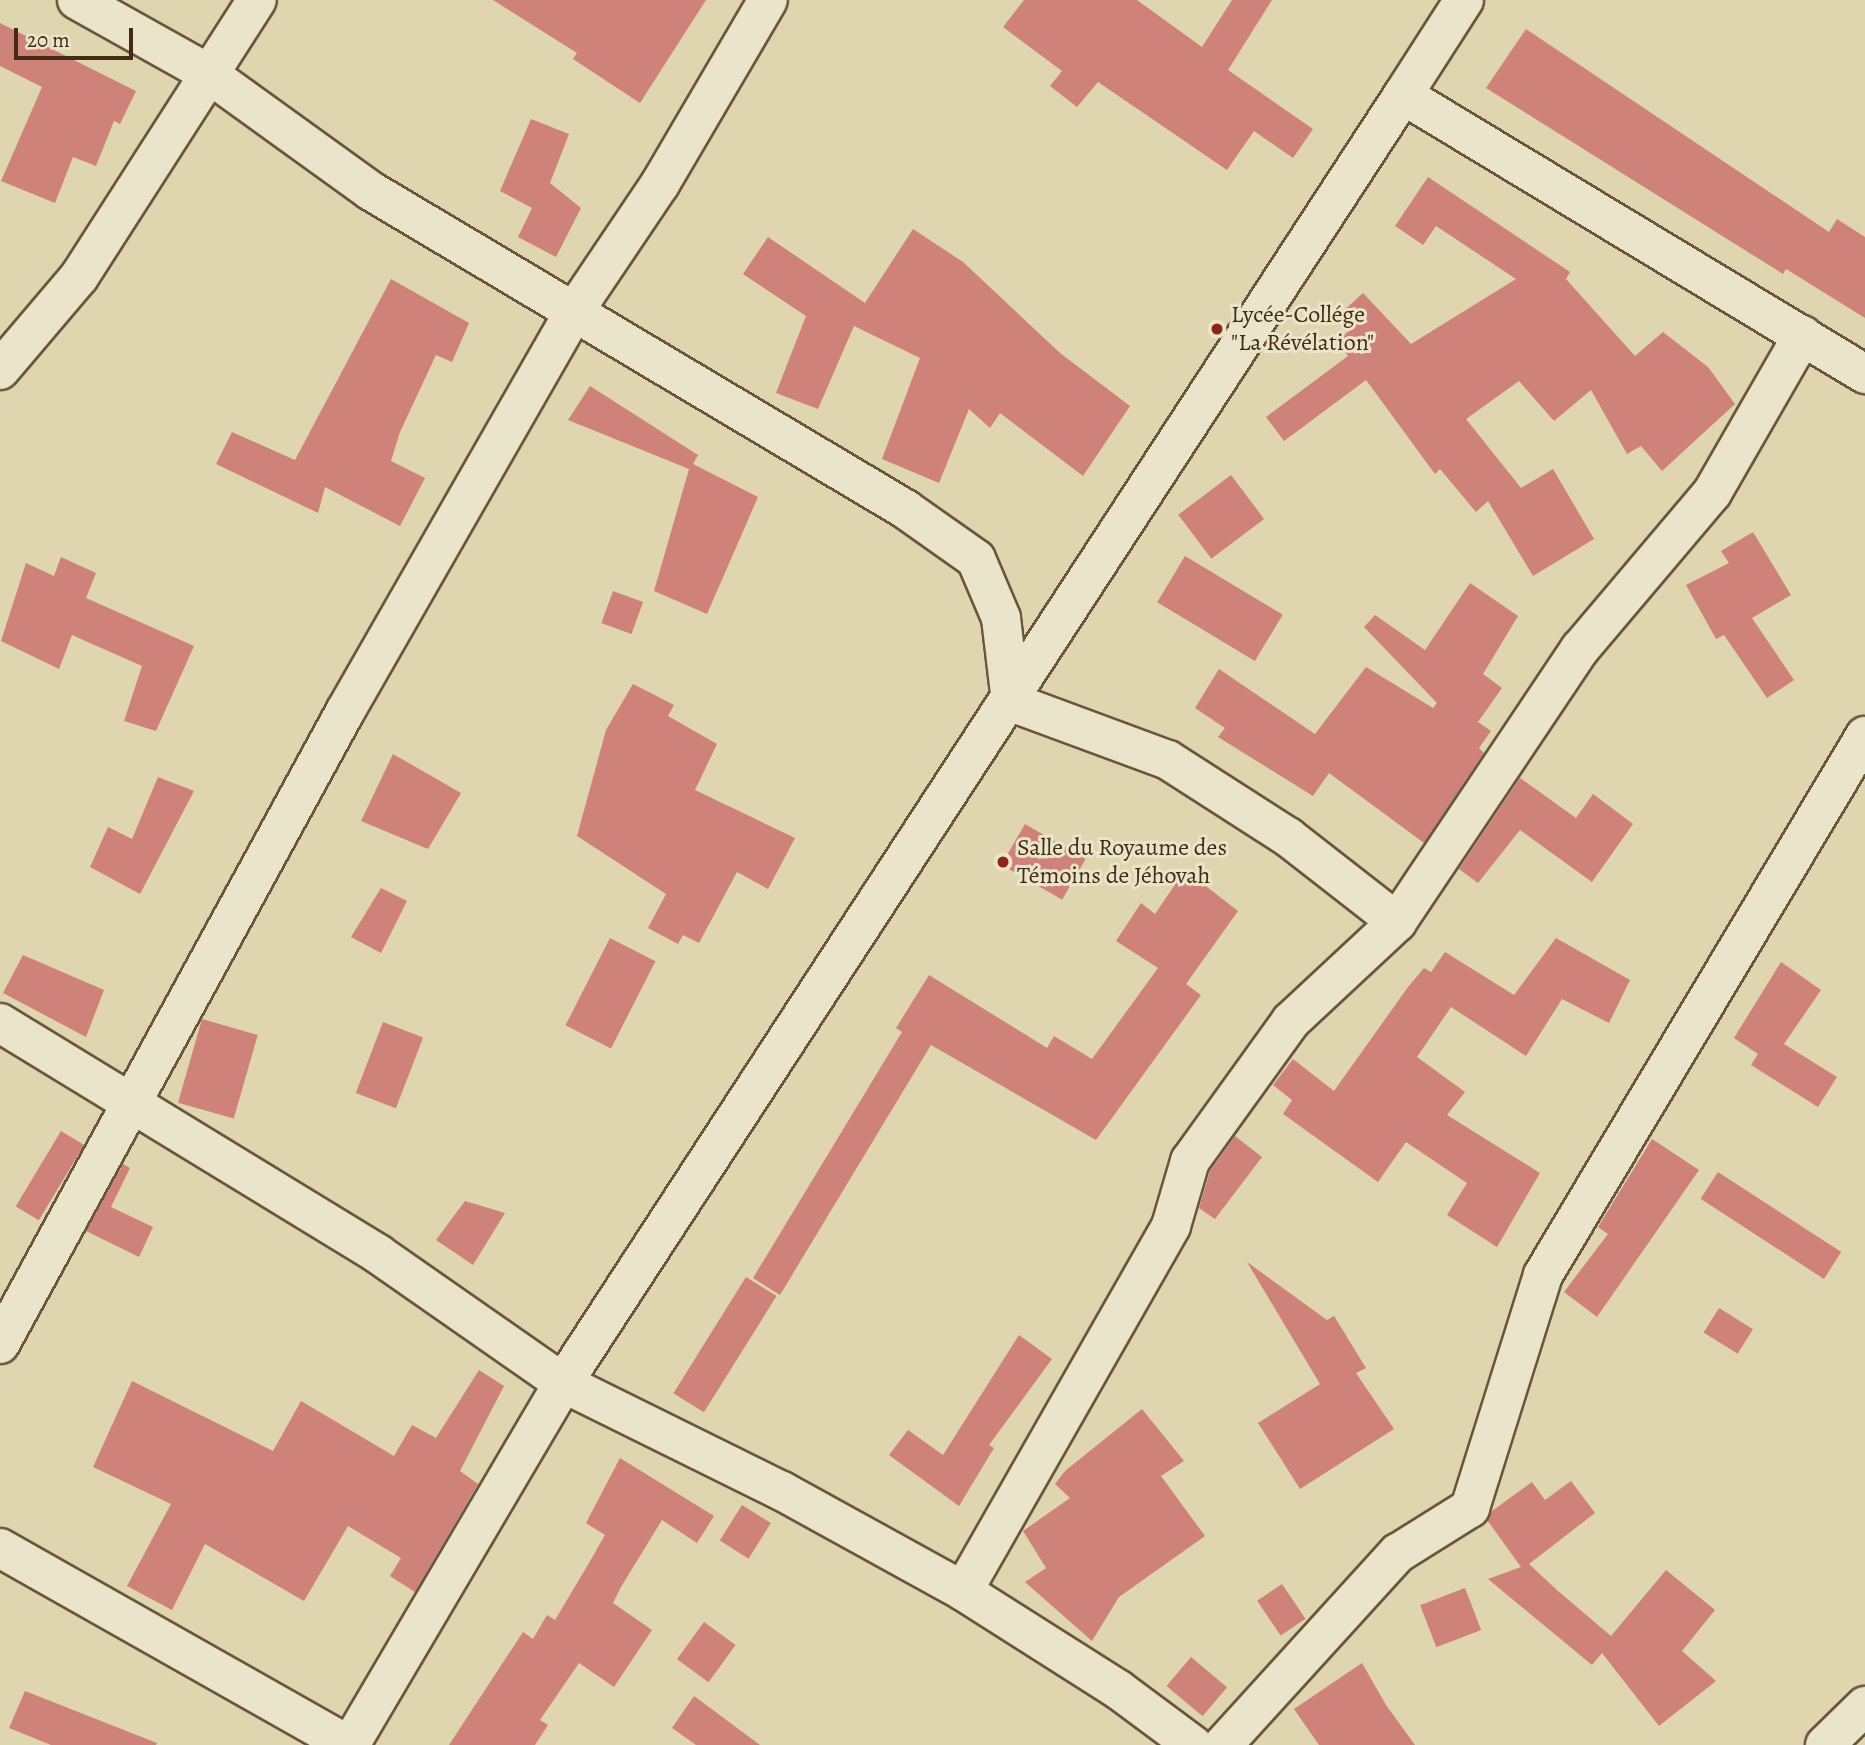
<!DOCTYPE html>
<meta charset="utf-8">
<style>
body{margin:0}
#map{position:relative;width:1865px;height:1745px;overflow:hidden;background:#dfd5ae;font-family:Alegreya,serif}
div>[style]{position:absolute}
.building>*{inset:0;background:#cf8279;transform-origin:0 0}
.roads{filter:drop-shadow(2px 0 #69563b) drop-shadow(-2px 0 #69563b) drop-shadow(0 2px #69563b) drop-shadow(0 -2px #69563b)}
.minor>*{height:38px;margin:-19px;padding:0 19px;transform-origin:19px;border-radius:19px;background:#eae4ca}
.dots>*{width:19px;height:19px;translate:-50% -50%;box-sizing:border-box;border:4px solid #eae4ca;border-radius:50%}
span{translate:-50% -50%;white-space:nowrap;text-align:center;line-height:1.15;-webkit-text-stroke:6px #eae4ca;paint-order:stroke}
.poi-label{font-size:24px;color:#422c15}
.left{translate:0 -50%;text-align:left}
.scale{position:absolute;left:14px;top:28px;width:119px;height:32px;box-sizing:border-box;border:4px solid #422c15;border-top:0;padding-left:9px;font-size:21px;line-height:24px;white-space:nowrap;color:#422c15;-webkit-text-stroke:5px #eae4ca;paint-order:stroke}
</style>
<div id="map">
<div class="building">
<i style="clip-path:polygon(493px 0,706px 0,640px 103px,573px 59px,577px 53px)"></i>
<i style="clip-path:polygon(1024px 0,1137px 0,1202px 47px,1232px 0,1272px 0,1228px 70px,1313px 129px,1293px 158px,1254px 131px,1227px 170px,1098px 82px,1077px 107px,1050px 86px,1062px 71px,1003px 27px)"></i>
<i style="clip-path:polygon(0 23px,136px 91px,120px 124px,114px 121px,96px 166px,73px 157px,55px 203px,1px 181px,42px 87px,0 66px)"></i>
<i style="clip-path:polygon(1526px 29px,1829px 232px,1837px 219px,1865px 237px,1865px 318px,1786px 269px,1783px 274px,1486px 88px)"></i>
<i style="clip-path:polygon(531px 119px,569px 134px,550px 183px,581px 208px,556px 257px,518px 237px,532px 208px,500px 191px)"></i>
<i style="clip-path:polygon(1428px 177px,1570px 272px,1566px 279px,1635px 356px,1663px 332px,1708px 367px,1735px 404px,1662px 471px,1641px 446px,1627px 454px,1591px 390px,1554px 421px,1519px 381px,1466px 419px,1521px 488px,1553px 469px,1594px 539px,1533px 576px,1488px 501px,1476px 512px,1440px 469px,1435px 474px,1366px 380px,1284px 441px,1266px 417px,1348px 356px,1337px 340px,1353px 328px,1340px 314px,1363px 293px,1411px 344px,1516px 279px,1436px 226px,1423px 245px,1395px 226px)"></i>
<i style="clip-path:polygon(913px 229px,963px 262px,1060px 353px,1130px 406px,1083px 476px,1000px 413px,990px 428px,969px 409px,939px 483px,882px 459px,920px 358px,854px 326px,818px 409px,776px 393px,806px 316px,743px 274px,768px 237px,865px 303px)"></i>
<i style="clip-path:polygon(391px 279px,469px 323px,452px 362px,436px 355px,400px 432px,391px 461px,425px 478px,400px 526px,325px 487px,318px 513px,216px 464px,232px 432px,295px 460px)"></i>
<i style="clip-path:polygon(590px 386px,698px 455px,693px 464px,758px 497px,707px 614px,654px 591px,689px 469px,568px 420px)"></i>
<i style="left:1231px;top:475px;width:55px;height:66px;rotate:53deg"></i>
<i style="clip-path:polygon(1753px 532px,1791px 595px,1752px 618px,1794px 680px,1767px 698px,1724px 635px,1716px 639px,1686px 585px,1729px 563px,1721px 551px)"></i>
<i style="left:1185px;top:556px;width:114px;height:54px;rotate:31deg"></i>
<i style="clip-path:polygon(61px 557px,96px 573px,86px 598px,194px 646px,156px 731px,124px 721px,142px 666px,72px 635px,59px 669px,1px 641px,26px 563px,54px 576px)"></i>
<i style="clip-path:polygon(1470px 583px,1518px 616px,1483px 674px,1502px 688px,1478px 722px,1491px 731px,1479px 748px,1484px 753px,1424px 843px,1329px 773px,1313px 796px,1218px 737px,1225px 728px,1195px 708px,1219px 669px,1315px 734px,1366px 667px,1433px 708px,1437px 703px,1364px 627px,1375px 615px,1425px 650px)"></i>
<i style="left:613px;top:591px;width:32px;height:34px;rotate:20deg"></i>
<i style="clip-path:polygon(633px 684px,674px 705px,668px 716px,717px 744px,695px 790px,795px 838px,768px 889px,737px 872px,699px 943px,683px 935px,678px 944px,648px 928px,666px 894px,577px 836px,606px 730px)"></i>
<i style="clip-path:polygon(393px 754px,461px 793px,428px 849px,361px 821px)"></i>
<i style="clip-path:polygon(158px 777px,194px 791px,140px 894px,90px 867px,108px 827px,132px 839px)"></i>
<i style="clip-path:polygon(1520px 778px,1576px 818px,1593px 794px,1633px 824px,1592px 882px,1520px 830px,1478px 883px,1459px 869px)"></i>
<i style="left:1025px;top:824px;width:70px;height:47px;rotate:30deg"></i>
<i style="clip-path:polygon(1185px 870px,1238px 911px,1186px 984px,1201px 995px,1096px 1140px,931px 1045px,780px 1295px,753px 1278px,902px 1032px,896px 1028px,929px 975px,1047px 1048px,1054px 1036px,1092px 1059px,1158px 968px,1116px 941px,1141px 903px,1155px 914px)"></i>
<i style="clip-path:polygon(381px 888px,407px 901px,381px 953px,351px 937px)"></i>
<i style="left:610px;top:938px;width:51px;height:98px;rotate:27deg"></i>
<i style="clip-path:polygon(1556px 938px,1630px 980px,1609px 1023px,1562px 999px,1526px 1056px,1451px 1007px,1417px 1057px,1465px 1092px,1447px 1115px,1540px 1173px,1497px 1247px,1447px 1215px,1467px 1183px,1406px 1142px,1378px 1182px,1283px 1114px,1292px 1100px,1273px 1085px,1293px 1059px,1334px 1091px,1408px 987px,1424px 968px,1431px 972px,1445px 952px,1514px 995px)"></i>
<i style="clip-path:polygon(23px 955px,104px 990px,86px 1037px,3px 993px)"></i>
<i style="clip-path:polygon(1781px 962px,1821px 990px,1784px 1044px,1837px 1077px,1818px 1107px,1751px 1065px,1758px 1054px,1734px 1038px)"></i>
<i style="left:202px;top:1019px;width:58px;height:87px;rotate:16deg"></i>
<i style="left:383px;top:1022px;width:43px;height:76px;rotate:21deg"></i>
<i style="left:61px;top:1131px;width:27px;height:88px;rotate:31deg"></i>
<i style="clip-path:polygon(1235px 1136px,1262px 1157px,1215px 1219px,1199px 1208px,1210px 1171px)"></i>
<i style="clip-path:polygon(1652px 1139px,1699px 1170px,1597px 1317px,1564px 1292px,1608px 1234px,1598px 1227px)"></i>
<i style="clip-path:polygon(123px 1164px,130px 1168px,111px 1207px,153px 1227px,139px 1257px,86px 1231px)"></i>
<i style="left:1718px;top:1172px;width:147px;height:32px;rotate:33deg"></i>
<i style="clip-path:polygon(465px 1201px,505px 1213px,473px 1265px,436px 1240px)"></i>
<i style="clip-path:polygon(1247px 1262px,1327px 1320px,1334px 1316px,1366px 1368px,1356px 1373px,1394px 1429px,1300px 1489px,1258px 1423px,1320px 1384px)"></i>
<i style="left:746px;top:1277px;width:36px;height:137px;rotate:32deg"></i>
<i style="left:1719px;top:1308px;width:40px;height:29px;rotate:32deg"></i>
<i style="clip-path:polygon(1019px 1335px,1052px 1359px,989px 1445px,994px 1448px,959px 1506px,889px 1455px,908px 1430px,943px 1455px)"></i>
<i style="clip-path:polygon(479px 1370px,504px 1386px,460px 1471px,478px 1484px,415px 1592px,390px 1576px,401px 1558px,348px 1526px,304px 1601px,205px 1544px,172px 1610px,127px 1586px,171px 1504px,93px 1467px,132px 1381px,273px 1451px,301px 1401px,394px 1456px,412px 1425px,436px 1438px)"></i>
<i style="clip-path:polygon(1142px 1409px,1184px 1461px,1161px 1476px,1205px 1536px,1119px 1597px,1092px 1641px,1025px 1582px,1046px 1568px,1023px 1531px,1070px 1498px,1055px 1484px,1065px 1471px)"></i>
<i style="clip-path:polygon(620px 1458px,714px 1516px,697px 1543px,662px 1520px,621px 1587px,613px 1603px,652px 1630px,614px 1687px,579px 1663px,540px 1720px,548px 1725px,535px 1745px,449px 1745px,523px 1632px,533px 1639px,547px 1615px,555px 1620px,589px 1563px,605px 1535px,586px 1523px)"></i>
<i style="clip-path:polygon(1571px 1481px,1595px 1513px,1529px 1564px,1558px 1591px,1611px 1636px,1666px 1570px,1715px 1610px,1682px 1651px,1716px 1681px,1659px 1726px,1602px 1653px,1592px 1665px,1488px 1579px,1521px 1567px,1487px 1520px,1492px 1511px,1532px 1482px,1545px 1500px)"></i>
<i style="left:742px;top:1505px;width:34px;height:42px;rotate:32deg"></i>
<i style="left:1282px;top:1584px;width:42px;height:30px;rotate:56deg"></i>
<i style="left:1465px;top:1588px;width:45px;height:48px;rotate:69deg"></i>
<i style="left:704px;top:1622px;width:39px;height:46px;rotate:36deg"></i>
<i style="left:1191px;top:1657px;width:47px;height:38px;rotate:40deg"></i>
<i style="clip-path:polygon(1362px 1663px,1386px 1705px,1415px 1745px,1319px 1745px,1294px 1709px)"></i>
<i style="clip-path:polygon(25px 1691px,157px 1743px,156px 1745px,51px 1745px,9px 1728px)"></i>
<i style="clip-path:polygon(694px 1696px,760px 1745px,696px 1745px,672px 1728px)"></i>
</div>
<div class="roads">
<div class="minor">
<i style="left:77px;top:0;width:148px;rotate:29.2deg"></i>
<i style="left:206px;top:72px;width:203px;rotate:35.8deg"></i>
<i style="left:371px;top:191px;width:622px;rotate:30.77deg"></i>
<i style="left:905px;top:509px;width:87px;rotate:35.2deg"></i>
<i style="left:976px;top:559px;width:64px;rotate:67deg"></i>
<i style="left:1001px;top:618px;width:85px;rotate:83.2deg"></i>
<i style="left:1011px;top:702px;width:167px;rotate:20.3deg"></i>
<i style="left:1168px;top:760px;width:143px;rotate:32.7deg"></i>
<i style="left:1288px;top:837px;width:138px;rotate:37.9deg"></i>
<i style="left:1464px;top:0;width:113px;rotate:122.7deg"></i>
<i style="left:1403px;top:95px;width:540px;rotate:31.13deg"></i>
<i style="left:0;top:370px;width:122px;rotate:-49.7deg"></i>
<i style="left:79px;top:277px;width:329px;rotate:-57.3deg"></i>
<i style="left:0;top:1023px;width:443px;rotate:31.4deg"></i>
<i style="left:378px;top:1254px;width:226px;rotate:34.9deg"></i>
<i style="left:563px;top:1383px;width:244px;rotate:26.3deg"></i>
<i style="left:782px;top:1491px;width:207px;rotate:28.9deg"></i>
<i style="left:963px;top:1591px;width:185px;rotate:32.4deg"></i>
<i style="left:1119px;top:1690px;width:92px;rotate:36.6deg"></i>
<i style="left:0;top:1344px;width:722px;rotate:-61.38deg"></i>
<i style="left:346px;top:710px;width:461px;rotate:-60.2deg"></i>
<i style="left:575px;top:310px;width:152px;rotate:-56deg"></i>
<i style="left:660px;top:184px;width:213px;rotate:-59.6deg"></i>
<i style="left:0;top:1548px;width:400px;rotate:29.5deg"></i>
<i style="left:963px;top:1591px;width:420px;rotate:-60.3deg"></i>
<i style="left:1171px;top:1226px;width:68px;rotate:-73.7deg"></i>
<i style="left:1190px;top:1161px;width:173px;rotate:-54.2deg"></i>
<i style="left:1291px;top:1021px;width:145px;rotate:-43deg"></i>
<i style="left:1397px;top:922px;width:329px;rotate:-56.2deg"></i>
<i style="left:1580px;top:649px;width:204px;rotate:-49.8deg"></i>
<i style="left:1712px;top:493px;width:182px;rotate:-60.1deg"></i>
<i style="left:350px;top:1745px;width:420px;rotate:-59.5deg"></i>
<i style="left:563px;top:1383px;width:1538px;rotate:-56.89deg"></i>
<i style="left:1223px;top:1745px;width:260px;rotate:-47.7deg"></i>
<i style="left:1398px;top:1553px;width:85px;rotate:-32deg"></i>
<i style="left:1470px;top:1508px;width:244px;rotate:-72.6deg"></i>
<i style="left:1543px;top:1275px;width:628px;rotate:-59.15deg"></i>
<i style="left:1825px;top:1745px;width:56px;rotate:-44.3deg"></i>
</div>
</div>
<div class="dots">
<i style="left:1217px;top:329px;background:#8f2418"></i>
<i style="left:1003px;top:862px;background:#8f2418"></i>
</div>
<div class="poi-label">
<span class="left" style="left:1231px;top:329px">Lycée-Collége<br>"La Révélation"</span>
<span class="left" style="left:1017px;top:862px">Salle du Royaume des<br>Témoins de Jéhovah</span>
</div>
<div class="scale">20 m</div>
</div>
